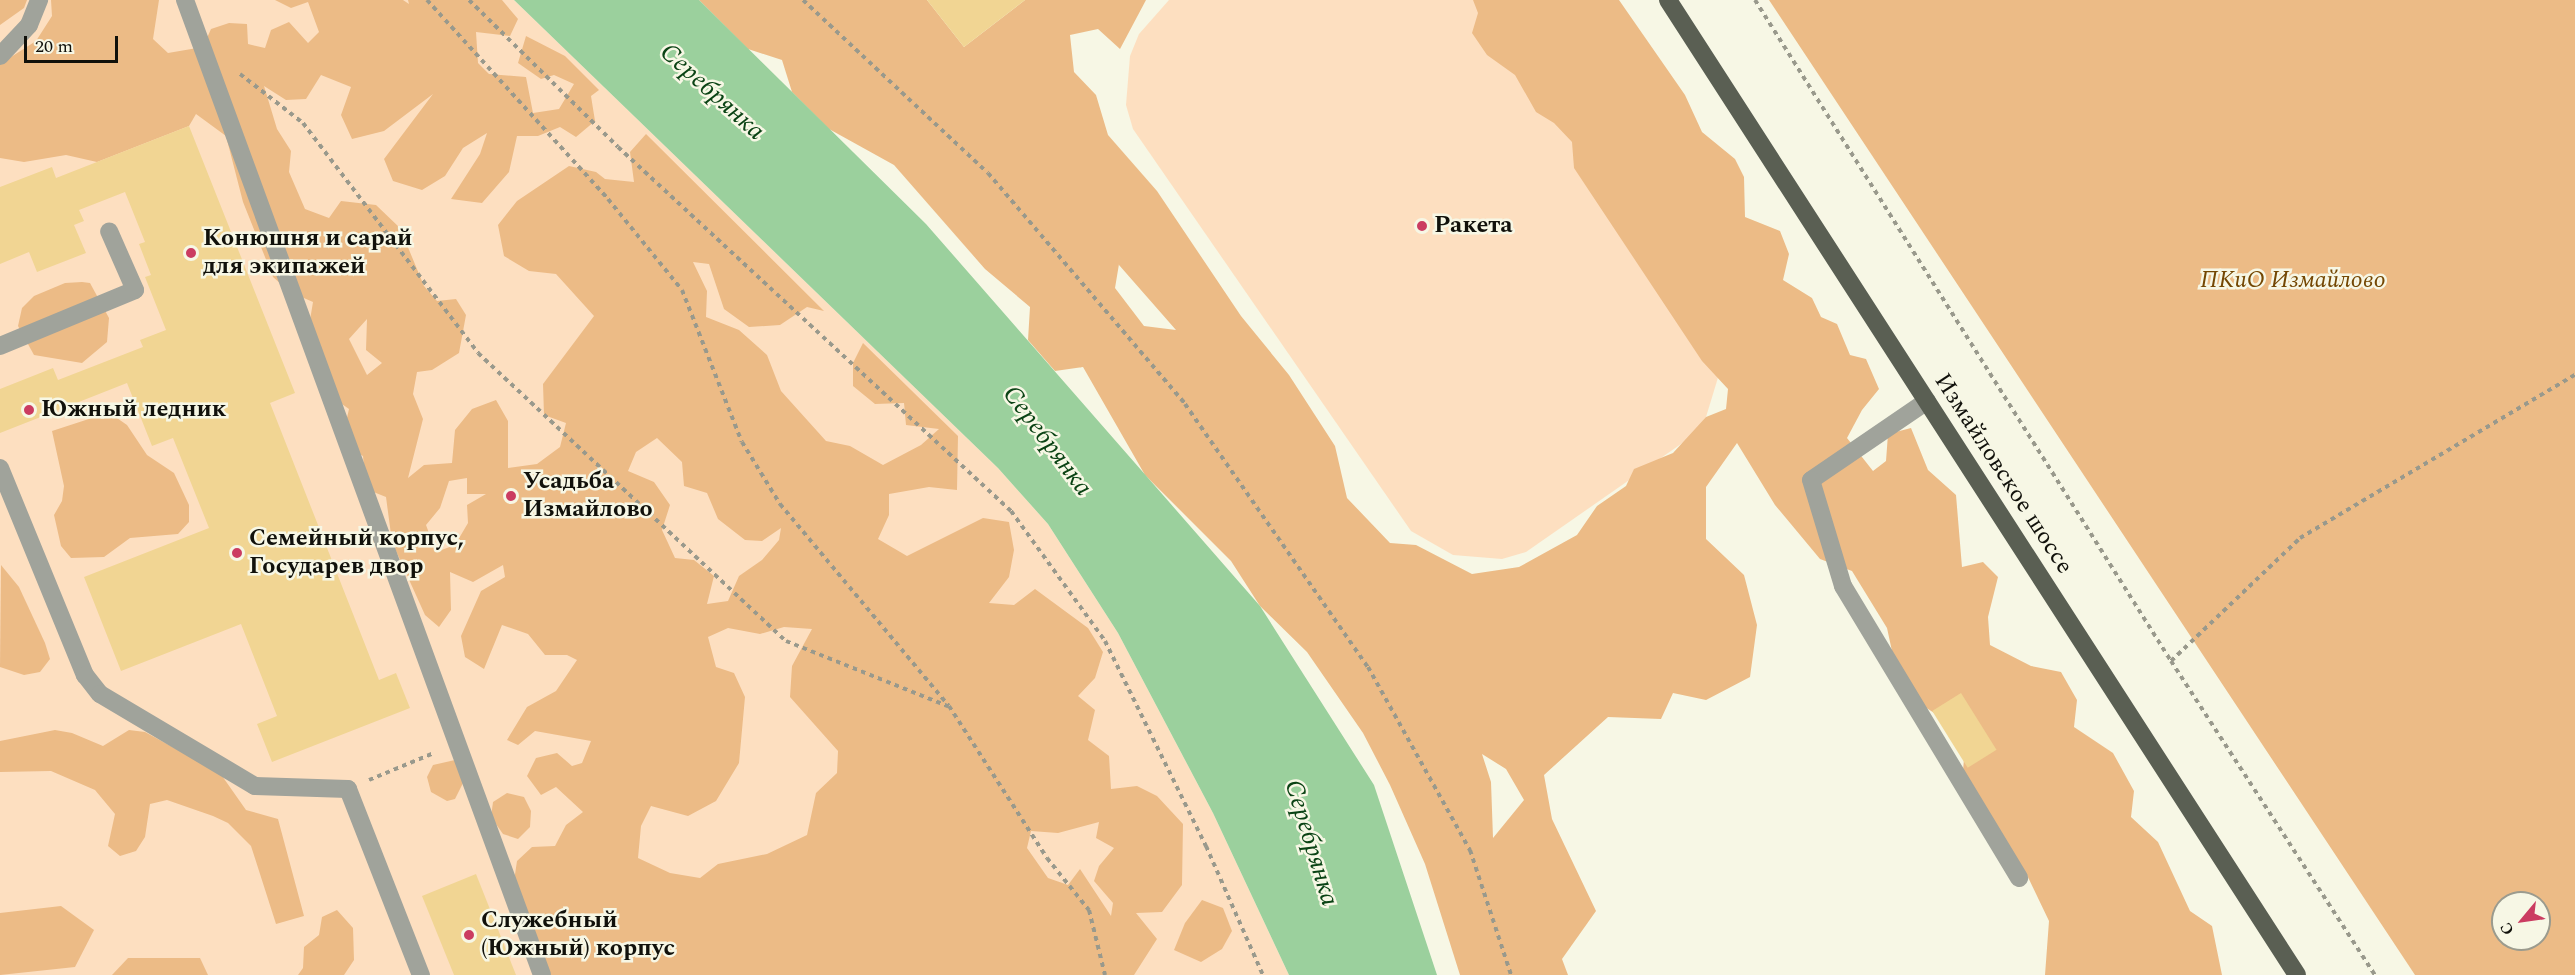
<!DOCTYPE html>
<meta charset="utf-8">
<style>
body{margin:0}
#map{position:relative;width:2575px;height:975px;overflow:hidden;background:#f7f7e5;font-family:Spectral,serif}
div>[style]{position:absolute}
.green>*{inset:0;background:#fddfc0}
.forest>*{inset:0;background:#ecbb86}
.water>*{inset:0;background:#9bd09d}
.building>*{inset:0;background:#f1d593;transform-origin:0 0}
.path>*{height:4px;margin-top:-2px;transform-origin:0;background:repeating-linear-gradient(90deg,#99998c 0 4.5px,transparent 0 9px)}
.minor>*{height:18px;margin:-9px;padding:0 9px;transform-origin:9px;border-radius:9px;background:#a0a39b}
.major>*{height:18px;margin:-9px;padding:0 9px;transform-origin:9px;border-radius:9px;background:#5a5f53}
.dots>*{width:16px;height:16px;translate:-50% -50%;box-sizing:border-box;border:3px solid #f7f7e5;border-radius:50%}
span{translate:-50% -50%;white-space:nowrap;text-align:center;line-height:1.15;-webkit-text-stroke:5px #f7f7e5;paint-order:stroke}
.poi-label{font-size:24px;color:#11110b;font-weight:700}
.left{translate:0 -50%;text-align:left}
.park-label{font-size:24px;color:#744703;font-style:italic}
.street-label{font-size:24px;color:#11110b}
.water-label{font-size:26px;color:#0a4314;font-style:italic}
.north{position:absolute;left:2491px;top:891px;width:60px;height:60px;box-sizing:border-box;background:#f7f7e5;border:2px solid #9b9b8e;border-radius:50%;rotate:241deg;font-size:16px;font-weight:700;line-height:24px;text-align:center;color:#11110b}
.north::after{content:'';display:block;margin:auto;width:21px;height:27px;background:#cb3c61;clip-path:polygon(50% 0,100% 100%,50% 72%,0 100%)}
.scale{position:absolute;left:24px;top:36px;width:94px;height:27px;box-sizing:border-box;border:3px solid #11110b;border-top:0;padding-left:8px;font-size:18px;line-height:21px;white-space:nowrap;color:#11110b;-webkit-text-stroke:4px #f7f7e5;paint-order:stroke}
</style>
<div id="map">
<div class="green">
<i style="clip-path:polygon(0 0,514px 0,998px 468px,1048px 524px,1118px 633px,1213px 813px,1289px 975px,0 975px)"></i>
<i style="clip-path:polygon(1169px 0,1493px 0,1720px 371px,1706px 417px,1691px 437px,1526px 552px,1502px 559px,1453px 555px,1411px 531px,1133px 129px,1126px 105px,1130px 56px,1139px 34px)"></i>
</div>
<div class="forest">
<i style="clip-path:polygon(0 0,27px 0,24px 8px,0 25px)"></i>
<i style="clip-path:polygon(evenodd,51px 0,159px 0,153px 39px,168px 53px,203px 47px,211px 29px,229px 23px,247px 24px,248px 44px,265px 48px,271px 30px,289px 22px,308px 43px,319px 32px,308px 2px,291px 8px,275px 0,403px 0,409px 4px,408px 0,502px 0,518px 19px,510px 36px,476px 32px,478px 63px,489px 74px,526px 77px,533px 113px,559px 109px,574px 84px,554px 75px,541px 79px,518px 63px,526px 36px,565px 56px,599px 90px,591px 96px,595px 121px,576px 137px,560px 127px,538px 136px,517px 136px,509px 172px,482px 203px,451px 199px,480px 154px,487px 133px,463px 148px,445px 176px,422px 190px,393px 181px,384px 159px,433px 94px,384px 131px,352px 139px,341px 115px,351px 87px,321px 75px,306px 99px,286px 100px,264px 86px,277px 129px,291px 151px,289px 172px,305px 209px,329px 218px,341px 201px,376px 205px,400px 228px,424px 286px,437px 301px,456px 299px,466px 315px,459px 353px,432px 370px,417px 372px,413px 394px,423px 419px,408px 478px,424px 465px,452px 463px,455px 430px,472px 409px,496px 400px,508px 421px,508px 468px,537px 464px,560px 447px,566px 423px,544px 415px,543px 384px,594px 316px,556px 274px,529px 271px,504px 256px,498px 225px,517px 201px,569px 166px,596px 172px,605px 179px,634px 182px,630px 152px,646px 134px,824px 311px,807px 307px,780px 325px,749px 327px,724px 309px,709px 264px,693px 262px,707px 291px,706px 317px,739px 330px,767px 355px,781px 391px,826px 441px,850px 446px,883px 465px,921px 445px,939px 429px,906px 425px,904px 403px,875px 404px,853px 386px,853px 363px,863px 343px,958px 436px,957px 490px,929px 487px,889px 494px,889px 515px,878px 539px,907px 556px,983px 518px,1009px 522px,1014px 550px,1009px 577px,989px 603px,1014px 605px,1035px 589px,1088px 628px,1103px 652px,1095px 678px,1078px 696px,1095px 710px,1088px 740px,1109px 756px,1111px 789px,1137px 786px,1157px 796px,1183px 824px,1182px 885px,1162px 912px,1136px 913px,1157px 939px,1134px 975px,550px 975px,513px 888px,517px 861px,532px 847px,555px 846px,566px 825px,583px 812px,556px 787px,541px 795px,527px 776px,536px 758px,557px 753px,572px 766px,582px 763px,591px 741px,535px 731px,518px 745px,507px 740px,527px 707px,556px 691px,577px 660px,567px 655px,545px 655px,528px 634px,502px 625px,484px 669px,465px 657px,461px 636px,481px 591px,505px 577px,503px 565px,473px 582px,450px 572px,451px 610px,439px 627px,425px 615px,392px 542px,386px 497px,366px 489px,363px 456px,341px 444px,349px 409px,329px 395px,308px 332px,313px 302px,290px 292px,273px 277px,243px 202px,226px 136px,196px 114px,189px 126px,97px 162px,66px 155px,24px 162px,0 158px,0 64px,36px 41px,52px 16px,51px 0,367px 319px,366px 350px,382px 363px,367px 375px,349px 339px,367px 319px,51px 0,657px 438px,682px 462px,684px 486px,707px 493px,718px 519px,745px 540px,762px 541px,781px 528px,779px 540px,762px 560px,739px 576px,728px 601px,707px 604px,714px 576px,694px 560px,675px 558px,662px 530px,670px 505px,654px 482px,628px 471px,636px 452px,657px 438px,51px 0,467px 478px,467px 494px,486px 494px,467px 505px,468px 523px,455px 545px,436px 552px,426px 525px,440px 508px,449px 481px,467px 478px,51px 0,784px 627px,812px 629px,792px 666px,790px 697px,838px 751px,837px 773px,816px 793px,807px 835px,767px 854px,718px 864px,700px 878px,670px 873px,638px 858px,641px 826px,651px 806px,688px 816px,716px 801px,739px 763px,745px 697px,734px 673px,716px 667px,708px 637px,728px 628px,760px 634px,784px 627px,51px 0,1099px 822px,1096px 838px,1114px 848px,1099px 866px,1094px 881px,1113px 903px,1111px 916px,1080px 869px,1068px 885px,1048px 878px,1027px 848px,1031px 831px,1058px 833px,1099px 822px)"></i>
<i style="clip-path:polygon(evenodd,699px 0,927px 0,964px 47px,1025px 0,1146px 0,1120px 49px,1098px 29px,1070px 35px,1074px 72px,1096px 95px,1108px 135px,1157px 191px,1241px 316px,1289px 375px,1335px 446px,1347px 498px,1390px 543px,1416px 545px,1472px 574px,1519px 567px,1577px 535px,1597px 506px,1626px 486px,1634px 469px,1673px 453px,1706px 417px,1726px 409px,1728px 389px,1702px 361px,1574px 168px,1572px 142px,1554px 123px,1536px 112px,1515px 75px,1487px 55px,1472px 33px,1478px 13px,1473px 0,1619px 0,1685px 95px,1702px 132px,1735px 159px,1744px 177px,1745px 217px,1780px 231px,1789px 254px,1783px 280px,1812px 298px,1821px 317px,1837px 324px,1850px 355px,1866px 359px,1879px 389px,1862px 410px,1847px 438px,1873px 471px,1886px 461px,1888px 434px,1911px 428px,1928px 470px,1956px 495px,1962px 567px,1983px 562px,1998px 577px,1988px 617px,1990px 645px,2031px 666px,2061px 672px,2077px 700px,2074px 727px,2113px 753px,2134px 791px,2131px 817px,2158px 842px,2190px 911px,2212px 926px,2222px 975px,2045px 975px,2049px 921px,2027px 875px,1963px 771px,1966px 734px,1922px 705px,1895px 665px,1887px 628px,1852px 571px,1820px 559px,1775px 505px,1737px 443px,1706px 487px,1706px 539px,1744px 575px,1757px 625px,1750px 677px,1706px 700px,1673px 693px,1661px 719px,1608px 717px,1544px 775px,1552px 819px,1596px 911px,1562px 959px,1568px 975px,1460px 975px,1425px 864px,1390px 785px,1363px 733px,1307px 652px,1260px 606px,1231px 561px,1145px 475px,1083px 367px,1055px 371px,1028px 340px,1030px 307px,985px 269px,894px 165px,829px 129px,792px 92px,782px 60px,748px 49px,699px 0,1119px 264px,1119px 265px,1176px 330px,1144px 326px,1115px 288px,1119px 264px,699px 0,1482px 754px,1506px 769px,1524px 800px,1493px 838px,1491px 782px,1482px 754px)"></i>
<i style="clip-path:polygon(evenodd,1769px 0,2575px 0,2575px 975px,2415px 975px,1769px 0,2503px 903px,2539px 903px,2539px 939px,2503px 939px,2503px 903px)"></i>
<i style="clip-path:polygon(82px 282px,90px 283px,109px 318px,107px 342px,82px 363px,34px 355px,18px 326px,22px 308px,34px 296px,65px 283px)"></i>
<i style="clip-path:polygon(98px 416px,114px 416px,127px 425px,147px 455px,174px 473px,189px 505px,189px 522px,178px 534px,130px 538px,104px 557px,71px 558px,61px 546px,54px 515px,62px 501px,64px 486px,52px 431px)"></i>
<i style="clip-path:polygon(1px 565px,19px 587px,45px 643px,50px 659px,40px 672px,24px 675px,0 667px)"></i>
<i style="clip-path:polygon(55px 730px,72px 733px,103px 746px,129px 730px,145px 732px,220px 773px,246px 810px,278px 819px,304px 916px,276px 924px,251px 846px,228px 823px,213px 816px,167px 800px,150px 804px,145px 837px,136px 851px,120px 856px,108px 846px,115px 814px,95px 790px,51px 771px,0 772px,0 741px)"></i>
<i style="clip-path:polygon(455px 760px,465px 779px,455px 799px,447px 801px,431px 792px,427px 777px,433px 765px)"></i>
<i style="clip-path:polygon(507px 793px,524px 797px,531px 811px,530px 827px,518px 839px,503px 834px,491px 817px,493px 802px)"></i>
<i style="clip-path:polygon(1202px 900px,1223px 908px,1232px 931px,1222px 949px,1201px 962px,1174px 950px,1185px 923px)"></i>
<i style="clip-path:polygon(61px 906px,94px 930px,75px 967px,0 975px,0 913px)"></i>
<i style="clip-path:polygon(337px 910px,353px 928px,354px 960px,344px 975px,298px 975px,303px 968px,304px 947px,319px 935px,322px 917px)"></i>
<i style="clip-path:polygon(128px 958px,200px 958px,208px 975px,112px 975px)"></i>
</div>
<div class="water">
<i style="clip-path:polygon(514px 0,699px 0,926px 224px,1260px 606px,1374px 785px,1437px 975px,1289px 975px,1213px 813px,1118px 633px,1048px 524px,998px 468px)"></i>
</div>
<div class="building">
<i style="clip-path:polygon(927px 0,1025px 0,964px 47px)"></i>
<i style="clip-path:polygon(189px 126px,295px 393px,270px 403px,379px 680px,396px 673px,410px 708px,272px 762px,257px 724px,277px 716px,241px 624px,121px 671px,84px 577px,209px 528px,173px 438px,152px 446px,127px 383px,0 433px,0 389px,53px 368px,58px 380px,143px 347px,140px 340px,166px 330px,145px 277px,151px 275px,139px 244px,145px 242px,125px 192px,79px 210px,84px 221px,74px 225px,86px 253px,37px 272px,29px 252px,0 264px,0 187px,52px 167px,56px 178px)"></i>
<i style="left:1961px;top:693px;width:67px;height:34px;rotate:58deg"></i>
<i style="clip-path:polygon(476px 874px,516px 975px,454px 975px,422px 896px)"></i>
</div>
<div class="path">
<i style="left:427px;top:0;width:269px;rotate:47.7deg"></i>
<i style="left:608px;top:199px;width:117px;rotate:50.9deg"></i>
<i style="left:682px;top:290px;width:163px;rotate:68.5deg"></i>
<i style="left:742px;top:442px;width:73px;rotate:58.5deg"></i>
<i style="left:780px;top:504px;width:263px;rotate:50.1deg"></i>
<i style="left:949px;top:706px;width:181px;rotate:57.2deg"></i>
<i style="left:1047px;top:858px;width:67px;rotate:51.1deg"></i>
<i style="left:1089px;top:910px;width:67px;rotate:76.2deg"></i>
<i style="left:469px;top:0;width:209px;rotate:44.6deg"></i>
<i style="left:618px;top:147px;width:536px;rotate:42.81deg"></i>
<i style="left:1011px;top:511px;width:160px;rotate:54.1deg"></i>
<i style="left:1105px;top:641px;width:229px;rotate:63.8deg"></i>
<i style="left:1206px;top:846px;width:141px;rotate:66.2deg"></i>
<i style="left:803px;top:0;width:253px;rotate:43.1deg"></i>
<i style="left:988px;top:173px;width:304px;rotate:49.5deg"></i>
<i style="left:1185px;top:404px;width:320px;rotate:55.2deg"></i>
<i style="left:1368px;top:667px;width:210px;rotate:60.9deg"></i>
<i style="left:1470px;top:850px;width:132px;rotate:71.8deg"></i>
<i style="left:1755px;top:0;width:781px;rotate:57.82deg"></i>
<i style="left:2171px;top:661px;width:374px;rotate:57deg"></i>
<i style="left:240px;top:74px;width:80px;rotate:37.9deg"></i>
<i style="left:303px;top:123px;width:289px;rotate:52.7deg"></i>
<i style="left:478px;top:353px;width:422px;rotate:43.1deg"></i>
<i style="left:786px;top:641px;width:175px;rotate:21.9deg"></i>
<i style="left:2171px;top:661px;width:178px;rotate:-43.6deg"></i>
<i style="left:2300px;top:538px;width:320px;rotate:-30.7deg"></i>
<i style="left:369px;top:780px;width:70px;rotate:-22.6deg"></i>
</div>
<div class="minor">
<i style="left:185px;top:0;width:1038px;rotate:69.89deg"></i>
<i style="left:0;top:56px;width:42px;rotate:-46.9deg"></i>
<i style="left:29px;top:25px;width:27px;rotate:-68deg"></i>
<i style="left:0;top:346px;width:146px;rotate:-22.5deg"></i>
<i style="left:135px;top:290px;width:64px;rotate:-113.8deg"></i>
<i style="left:1927px;top:401px;width:140px;rotate:145.7deg"></i>
<i style="left:1811px;top:480px;width:111px;rotate:73.2deg"></i>
<i style="left:1843px;top:586px;width:341px;rotate:58.9deg"></i>
<i style="left:0;top:468px;width:224px;rotate:67.7deg"></i>
<i style="left:85px;top:675px;width:24px;rotate:52deg"></i>
<i style="left:100px;top:694px;width:180px;rotate:30.7deg"></i>
<i style="left:255px;top:786px;width:93px;rotate:1.8deg"></i>
<i style="left:348px;top:789px;width:200px;rotate:68.6deg"></i>
</div>
<div class="major">
<i style="left:1668px;top:0;width:1160px;rotate:57.17deg"></i>
</div>
<div class="dots">
<i style="left:1422px;top:226px;background:#cb3c61"></i>
<i style="left:191px;top:253px;background:#cb3c61"></i>
<i style="left:29px;top:410px;background:#cb3c61"></i>
<i style="left:511px;top:496px;background:#cb3c61"></i>
<i style="left:237px;top:553px;background:#cb3c61"></i>
<i style="left:469px;top:935px;background:#cb3c61"></i>
</div>
<div class="poi-label">
<span class="left" style="left:1434px;top:226px">Ракета</span>
<span class="left" style="left:203px;top:253px">Конюшня и сарай<br>для экипажей</span>
<span class="left" style="left:41px;top:410px">Южный ледник</span>
<span class="left" style="left:523px;top:496px">Усадьба<br>Измайлово</span>
<span class="left" style="left:249px;top:553px">Семейный корпус,<br>Государев двор</span>
<span class="left" style="left:481px;top:935px">Служебный<br>(Южный) корпус</span>
</div>
<div class="park-label">
<span style="left:2293px;top:281px">ПКиО Измайлово</span>
</div>
<div class="street-label">
<span style="left:2003px;top:474px;rotate:57deg">Измайловское шоссе</span>
</div>
<div class="water-label">
<span style="left:712px;top:92px;rotate:42deg">Серебрянка</span>
<span style="left:1047px;top:441px;rotate:53deg">Серебрянка</span>
<span style="left:1311px;top:843px;rotate:73deg">Серебрянка</span>
</div>
<div class="north">С</div>
<div class="scale">20 m</div>
</div>
